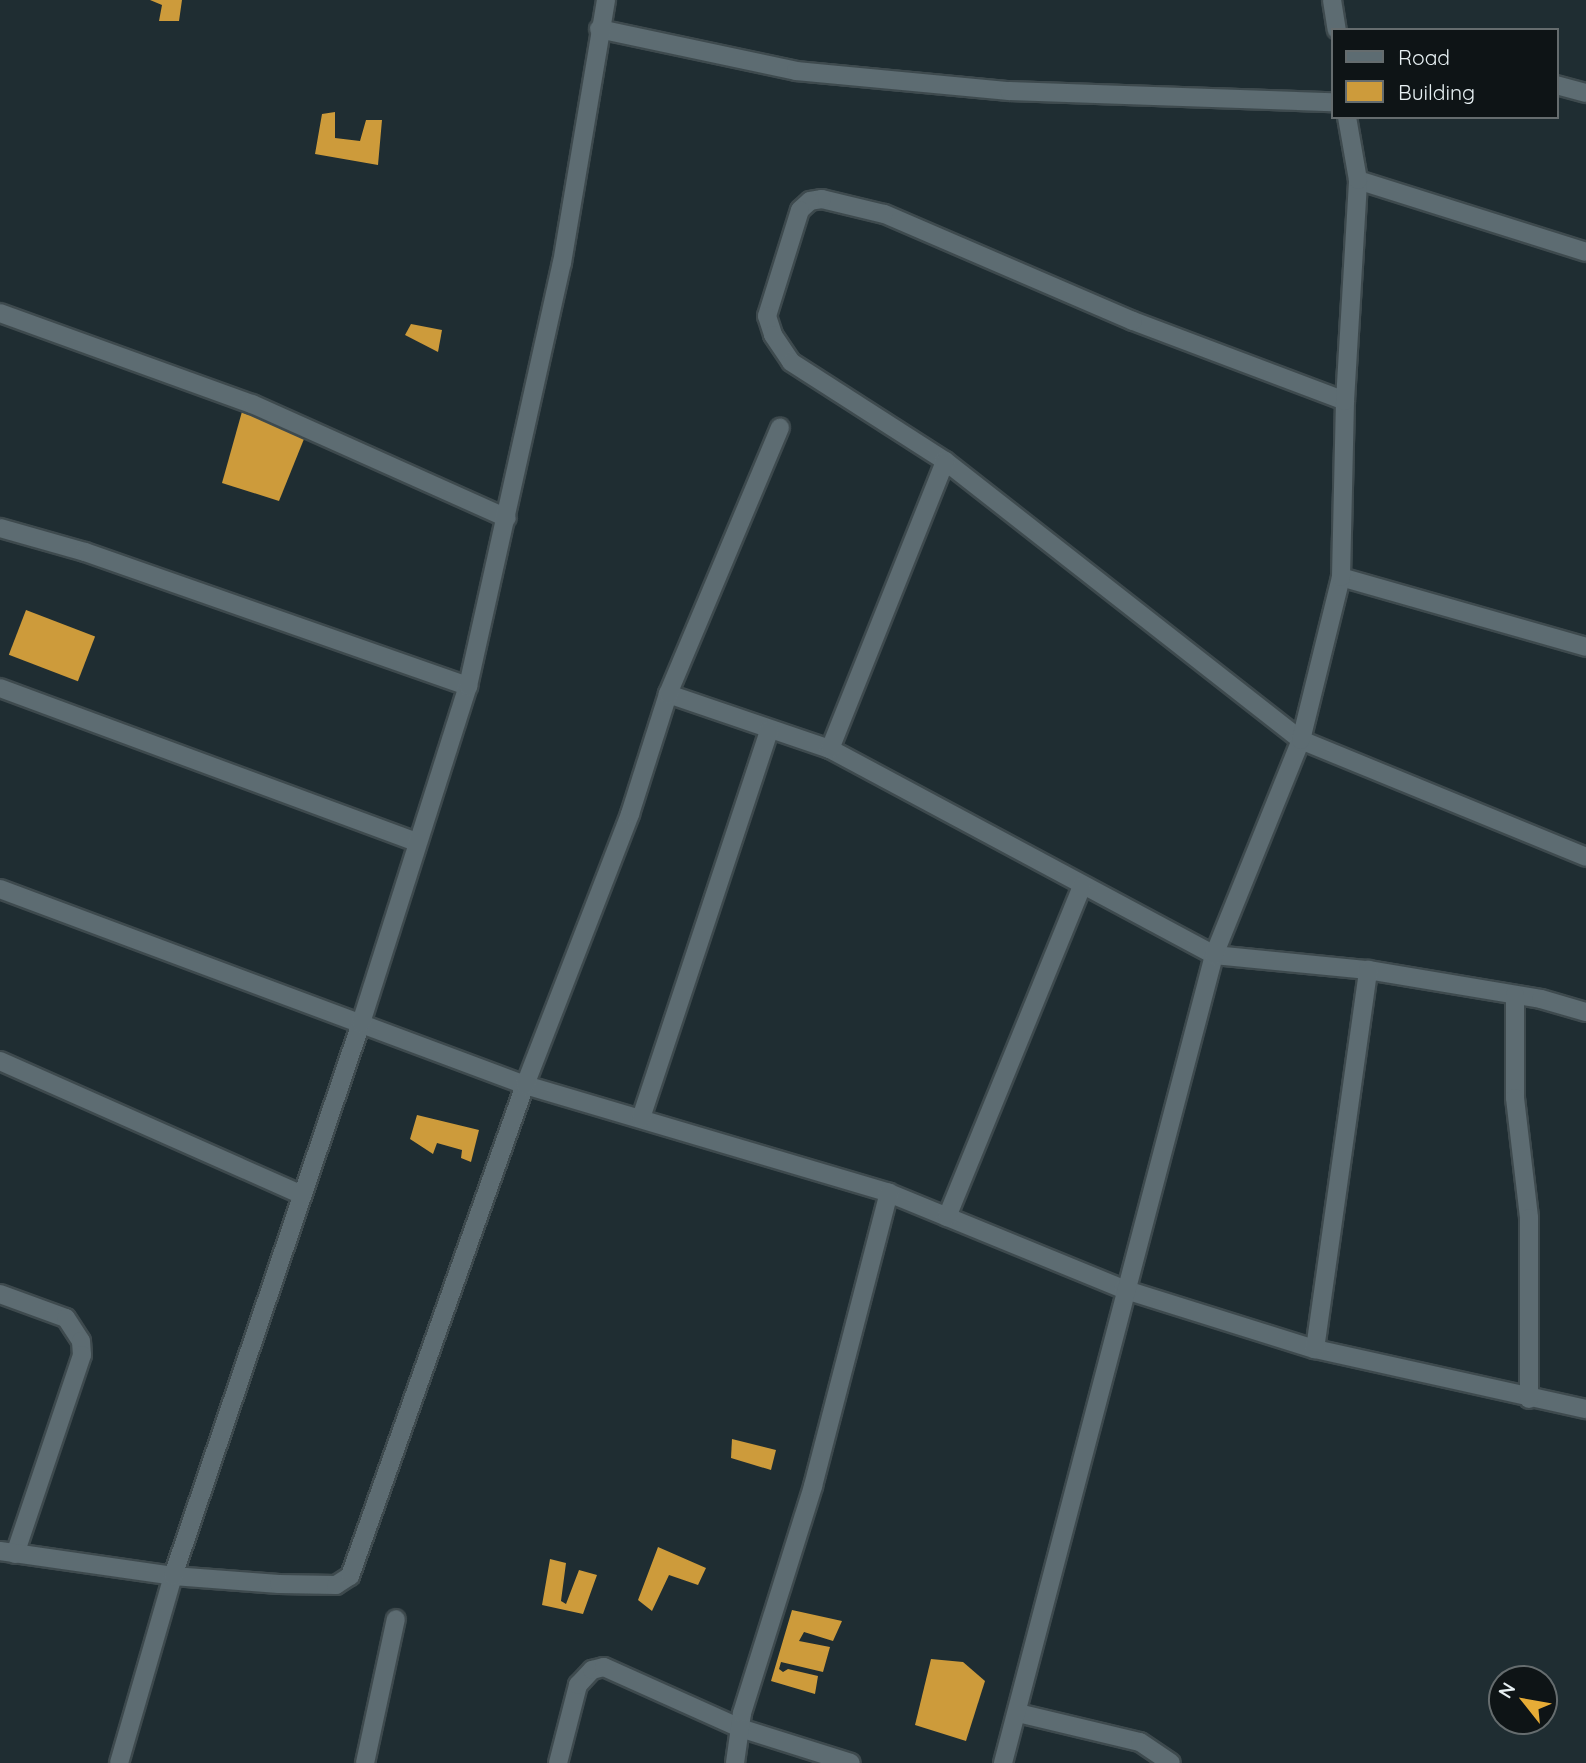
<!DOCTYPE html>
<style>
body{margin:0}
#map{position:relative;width:1586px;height:1763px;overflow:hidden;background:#1f2d32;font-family:Quicksand,sans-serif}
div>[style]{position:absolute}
.building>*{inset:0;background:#cd9b3b;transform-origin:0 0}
.roads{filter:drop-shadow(2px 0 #3e4a4e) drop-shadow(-2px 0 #3e4a4e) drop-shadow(0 2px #3e4a4e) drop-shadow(0 -2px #3e4a4e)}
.street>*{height:18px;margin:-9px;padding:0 9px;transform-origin:9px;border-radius:9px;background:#5d6c72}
span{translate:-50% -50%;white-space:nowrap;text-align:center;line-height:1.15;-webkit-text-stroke:7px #0e1416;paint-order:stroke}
.legend{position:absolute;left:1331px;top:28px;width:228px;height:91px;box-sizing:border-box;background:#0e1416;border:2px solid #656c6e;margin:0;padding:9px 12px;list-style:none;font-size:21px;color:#e7f0f3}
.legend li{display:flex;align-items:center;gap:14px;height:35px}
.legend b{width:35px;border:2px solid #656c6e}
.north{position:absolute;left:1488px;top:1665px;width:70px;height:70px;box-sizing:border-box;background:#0e1416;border:2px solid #656c6e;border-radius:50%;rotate:301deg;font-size:19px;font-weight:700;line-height:28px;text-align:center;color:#e7f0f3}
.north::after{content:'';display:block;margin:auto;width:24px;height:32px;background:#e7ac36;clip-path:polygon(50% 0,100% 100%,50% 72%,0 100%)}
</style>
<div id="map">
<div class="building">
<i style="clip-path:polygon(150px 0,182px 0,179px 21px,159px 21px,162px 5px)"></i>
<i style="clip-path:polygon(335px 112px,335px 138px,360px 141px,366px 120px,382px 120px,378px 165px,315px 154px,322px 114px)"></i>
<i style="clip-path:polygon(411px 324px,442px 330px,438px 352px,405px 335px)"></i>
<i style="clip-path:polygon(243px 408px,306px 434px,279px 501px,222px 483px)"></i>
<i style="left:26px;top:610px;width:74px;height:48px;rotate:21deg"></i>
<i style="clip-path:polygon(417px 1115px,479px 1130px,471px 1162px,461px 1158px,462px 1150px,437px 1143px,433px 1154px,410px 1139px)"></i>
<i style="clip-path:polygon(732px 1439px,776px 1450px,771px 1470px,731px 1458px)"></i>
<i style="clip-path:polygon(658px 1547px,706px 1568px,698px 1585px,669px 1575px,652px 1611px,638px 1600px)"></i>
<i style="clip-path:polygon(550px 1559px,566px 1563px,561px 1601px,566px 1604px,579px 1570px,597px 1575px,583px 1614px,542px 1605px)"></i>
<i style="clip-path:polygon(792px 1610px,842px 1621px,833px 1641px,804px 1632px,799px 1641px,830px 1647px,823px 1672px,781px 1662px,779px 1669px,783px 1672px,788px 1669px,818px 1676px,815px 1694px,771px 1681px)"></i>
<i style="clip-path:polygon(931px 1659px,963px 1662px,985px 1681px,966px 1741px,915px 1725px)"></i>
</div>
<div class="roads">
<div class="street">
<i style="left:1332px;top:0;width:30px;rotate:81deg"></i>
<i style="left:599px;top:29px;width:201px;rotate:12deg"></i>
<i style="left:796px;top:71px;width:214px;rotate:5.4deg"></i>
<i style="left:1009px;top:91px;width:323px;rotate:2deg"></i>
<i style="left:1556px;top:85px;width:31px;rotate:15deg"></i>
<i style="left:1358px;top:180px;width:239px;rotate:17.5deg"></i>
<i style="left:0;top:313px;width:268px;rotate:19.9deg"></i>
<i style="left:252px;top:404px;width:279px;rotate:24.1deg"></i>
<i style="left:1345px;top:401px;width:227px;rotate:-159.3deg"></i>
<i style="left:1133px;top:321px;width:271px;rotate:-156.7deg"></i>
<i style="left:884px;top:214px;width:64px;rotate:-166.4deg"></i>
<i style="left:822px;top:199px;width:12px;rotate:171deg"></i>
<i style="left:810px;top:201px;width:13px;rotate:138deg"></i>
<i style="left:800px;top:210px;width:111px;rotate:107.3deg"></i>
<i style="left:767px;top:316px;width:20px;rotate:72deg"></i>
<i style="left:773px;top:335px;width:32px;rotate:56deg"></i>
<i style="left:791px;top:362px;width:183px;rotate:32.7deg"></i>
<i style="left:945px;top:461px;width:452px;rotate:38.1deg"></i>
<i style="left:1301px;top:740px;width:308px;rotate:22.3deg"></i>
<i style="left:0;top:528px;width:88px;rotate:15.8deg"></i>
<i style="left:85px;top:552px;width:406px;rotate:19.3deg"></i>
<i style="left:1341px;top:577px;width:255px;rotate:15.9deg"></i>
<i style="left:0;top:688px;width:445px;rotate:20.3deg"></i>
<i style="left:668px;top:694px;width:171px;rotate:18.8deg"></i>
<i style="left:830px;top:749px;width:436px;rotate:28.2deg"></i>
<i style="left:1214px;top:955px;width:155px;rotate:5.6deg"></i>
<i style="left:1368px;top:970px;width:175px;rotate:9.5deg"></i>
<i style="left:1541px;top:999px;width:47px;rotate:16.1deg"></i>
<i style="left:830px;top:749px;width:310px;rotate:-68.2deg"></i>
<i style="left:0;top:889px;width:560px;rotate:20.47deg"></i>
<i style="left:525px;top:1085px;width:380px;rotate:16.5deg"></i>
<i style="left:889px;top:1193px;width:253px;rotate:22.3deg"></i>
<i style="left:1123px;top:1289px;width:201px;rotate:17.4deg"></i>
<i style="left:1315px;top:1349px;width:278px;rotate:12.5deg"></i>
<i style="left:1515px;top:995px;width:103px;rotate:90deg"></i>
<i style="left:1515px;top:1098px;width:121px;rotate:83.3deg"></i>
<i style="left:1529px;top:1218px;width:181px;rotate:90deg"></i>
<i style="left:0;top:1061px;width:330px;rotate:23.9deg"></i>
<i style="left:641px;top:1118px;width:409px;rotate:-71.7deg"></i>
<i style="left:947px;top:1217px;width:357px;rotate:-67.8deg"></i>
<i style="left:0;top:1294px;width:70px;rotate:20deg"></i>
<i style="left:66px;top:1318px;width:27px;rotate:57deg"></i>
<i style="left:81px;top:1341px;width:14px;rotate:86deg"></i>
<i style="left:82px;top:1355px;width:210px;rotate:108.6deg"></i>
<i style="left:1315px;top:1349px;width:383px;rotate:-82deg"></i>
<i style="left:0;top:1551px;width:175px;rotate:8.2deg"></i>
<i style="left:173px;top:1576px;width:106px;rotate:4.3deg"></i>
<i style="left:279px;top:1584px;width:57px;rotate:1deg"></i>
<i style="left:336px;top:1585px;width:17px;rotate:-33deg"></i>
<i style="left:350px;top:1576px;width:521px;rotate:-70.38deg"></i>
<i style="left:525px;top:1085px;width:291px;rotate:-68.8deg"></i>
<i style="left:630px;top:814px;width:126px;rotate:-72.4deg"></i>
<i style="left:668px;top:694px;width:289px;rotate:-67.2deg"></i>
<i style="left:1018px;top:1713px;width:125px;rotate:13.4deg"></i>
<i style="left:1140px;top:1742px;width:37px;rotate:34deg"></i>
<i style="left:119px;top:1763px;width:195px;rotate:-73.9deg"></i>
<i style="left:173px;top:1576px;width:584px;rotate:-71.22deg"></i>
<i style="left:361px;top:1023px;width:354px;rotate:-72.4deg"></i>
<i style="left:468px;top:686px;width:433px;rotate:-77.5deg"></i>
<i style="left:562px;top:263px;width:267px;rotate:-80.5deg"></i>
<i style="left:365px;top:1763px;width:147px;rotate:-77.9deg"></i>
<i style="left:558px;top:1763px;width:81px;rotate:-75.6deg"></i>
<i style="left:578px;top:1685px;width:21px;rotate:-47deg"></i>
<i style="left:592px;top:1670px;width:12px;rotate:-14deg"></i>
<i style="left:604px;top:1667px;width:149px;rotate:24.2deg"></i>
<i style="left:740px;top:1728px;width:116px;rotate:17.5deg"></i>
<i style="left:735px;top:1763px;width:50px;rotate:-82deg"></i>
<i style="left:742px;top:1713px;width:238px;rotate:-72.6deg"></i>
<i style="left:813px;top:1486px;width:303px;rotate:-75.5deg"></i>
<i style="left:1003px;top:1763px;width:835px;rotate:-75.36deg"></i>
<i style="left:1214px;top:955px;width:232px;rotate:-68deg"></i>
<i style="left:1301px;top:740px;width:168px;rotate:-76.2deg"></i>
<i style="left:1341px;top:577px;width:176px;rotate:-88.7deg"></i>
<i style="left:1345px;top:401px;width:221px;rotate:-86.6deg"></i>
<i style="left:1358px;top:180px;width:64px;rotate:-99.9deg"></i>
</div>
</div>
<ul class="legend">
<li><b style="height:9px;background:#5d6c72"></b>Road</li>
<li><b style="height:19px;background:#cd9b3b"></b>Building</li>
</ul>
<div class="north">N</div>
</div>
